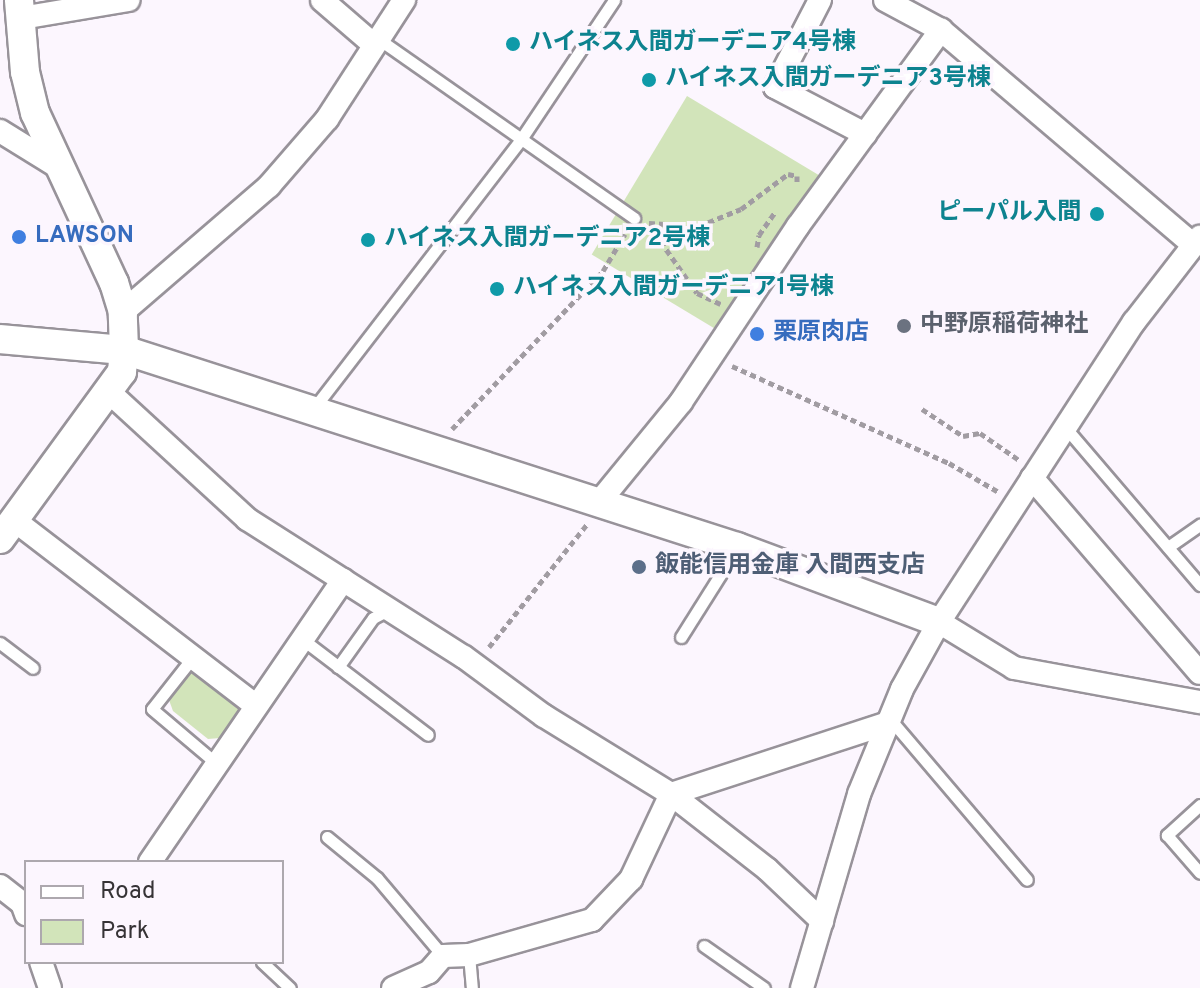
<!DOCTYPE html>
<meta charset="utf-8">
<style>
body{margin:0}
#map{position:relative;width:1200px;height:988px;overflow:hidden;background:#fcf6fe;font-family:Overpass,"Noto Sans JP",sans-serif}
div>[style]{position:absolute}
.green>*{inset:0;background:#d2e4ba;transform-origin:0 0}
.path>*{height:5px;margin-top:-2.5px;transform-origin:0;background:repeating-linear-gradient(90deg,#a19ca2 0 6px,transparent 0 10px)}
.roads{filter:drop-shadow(2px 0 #98939a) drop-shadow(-2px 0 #98939a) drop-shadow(0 2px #98939a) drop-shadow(0 -2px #98939a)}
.service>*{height:11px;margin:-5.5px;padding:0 5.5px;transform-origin:5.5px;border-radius:5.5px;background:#fff}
.minor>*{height:22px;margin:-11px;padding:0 11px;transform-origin:11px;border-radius:11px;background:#fff}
.tertiary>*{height:28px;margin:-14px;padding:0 14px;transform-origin:14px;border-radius:14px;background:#fff}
.dots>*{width:22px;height:22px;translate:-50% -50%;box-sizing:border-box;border:4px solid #fcf6fe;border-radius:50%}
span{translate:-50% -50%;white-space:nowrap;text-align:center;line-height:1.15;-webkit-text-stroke:7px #fcf6fe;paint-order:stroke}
.culture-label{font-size:24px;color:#0d838f;font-weight:700}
.left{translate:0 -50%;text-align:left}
.right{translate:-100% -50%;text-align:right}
.shop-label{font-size:24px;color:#366cbe;font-weight:700}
.worship-label{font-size:24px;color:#5b616d;font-weight:700}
.service-label{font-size:24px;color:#4e5e75;font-weight:700}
.legend{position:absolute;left:24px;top:860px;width:260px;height:104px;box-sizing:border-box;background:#fcf6fe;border:2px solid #ada8ae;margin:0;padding:10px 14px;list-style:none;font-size:24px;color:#363336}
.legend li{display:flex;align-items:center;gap:16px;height:40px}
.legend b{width:40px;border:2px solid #ada8ae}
</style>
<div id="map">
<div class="green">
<i style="left:687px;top:96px;width:156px;height:185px;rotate:31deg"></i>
<i style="clip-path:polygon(198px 670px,235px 698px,240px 711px,220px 738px,208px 739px,173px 711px,169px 700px,187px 674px)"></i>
</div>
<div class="path">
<i style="left:649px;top:223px;width:50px;rotate:3.4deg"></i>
<i style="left:699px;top:226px;width:45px;rotate:-22deg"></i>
<i style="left:741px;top:209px;width:59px;rotate:-36.7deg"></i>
<i style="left:788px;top:174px;width:9px;rotate:13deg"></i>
<i style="left:797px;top:176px;width:8px;rotate:90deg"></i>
<i style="left:649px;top:225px;width:83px;rotate:54.8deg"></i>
<i style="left:697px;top:293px;width:26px;rotate:25deg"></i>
<i style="left:757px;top:247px;width:12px;rotate:-81deg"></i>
<i style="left:759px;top:235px;width:29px;rotate:-55deg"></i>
<i style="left:732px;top:366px;width:238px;rotate:24.1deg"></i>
<i style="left:949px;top:463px;width:56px;rotate:30.3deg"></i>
<i style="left:922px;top:409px;width:49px;rotate:33.4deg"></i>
<i style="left:963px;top:436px;width:17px;rotate:-10deg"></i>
<i style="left:980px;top:433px;width:47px;rotate:34.7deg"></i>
<i style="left:452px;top:429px;width:219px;rotate:-46.3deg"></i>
<i style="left:603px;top:271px;width:43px;rotate:-59.3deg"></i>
<i style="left:489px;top:647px;width:159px;rotate:-51.4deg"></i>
</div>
<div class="roads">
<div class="service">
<i style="left:377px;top:38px;width:314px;rotate:35deg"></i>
<i style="left:314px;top:408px;width:339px;rotate:-52.4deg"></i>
<i style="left:521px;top:139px;width:167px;rotate:-56.2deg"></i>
<i style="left:1065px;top:427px;width:208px;rotate:49.5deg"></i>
<i style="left:1168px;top:547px;width:39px;rotate:-35deg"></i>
<i style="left:681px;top:637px;width:105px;rotate:-57.8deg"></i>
<i style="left:302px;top:639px;width:158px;rotate:37.3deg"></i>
<i style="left:0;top:643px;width:41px;rotate:37.1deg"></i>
<i style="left:193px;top:657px;width:66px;rotate:128.3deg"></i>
<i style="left:152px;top:709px;width:85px;rotate:40.2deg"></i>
<i style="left:338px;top:667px;width:60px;rotate:-54.5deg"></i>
<i style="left:373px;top:618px;width:19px;rotate:-28deg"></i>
<i style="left:890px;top:719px;width:211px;rotate:49.6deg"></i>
<i style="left:1200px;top:805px;width:45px;rotate:137.7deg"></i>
<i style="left:1167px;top:835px;width:50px;rotate:49deg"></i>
<i style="left:327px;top:837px;width:65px;rotate:39.4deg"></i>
<i style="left:377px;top:878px;width:102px;rotate:49.8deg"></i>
<i style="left:704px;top:946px;width:73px;rotate:35deg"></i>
<i style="left:469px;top:955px;width:33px;rotate:85deg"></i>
<i style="left:262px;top:962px;width:38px;rotate:43deg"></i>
</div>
<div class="minor">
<i style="left:322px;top:0;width:67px;rotate:40.8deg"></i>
<i style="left:820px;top:0;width:98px;rotate:117.3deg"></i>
<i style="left:775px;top:87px;width:102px;rotate:27.6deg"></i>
<i style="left:885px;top:0;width:64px;rotate:28.2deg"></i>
<i style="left:941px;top:30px;width:332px;rotate:40.4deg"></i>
<i style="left:21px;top:18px;width:109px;rotate:-9.5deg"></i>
<i style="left:0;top:131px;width:70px;rotate:31.7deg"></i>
<i style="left:123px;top:312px;width:193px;rotate:-40.8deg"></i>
<i style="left:269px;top:186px;width:89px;rotate:-49.1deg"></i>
<i style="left:327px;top:119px;width:142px;rotate:-57.1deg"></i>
<i style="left:108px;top:391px;width:189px;rotate:42.6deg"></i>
<i style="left:247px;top:519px;width:257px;rotate:32.5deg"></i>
<i style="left:464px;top:657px;width:99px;rotate:36.4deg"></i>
<i style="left:544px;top:716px;width:149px;rotate:31.6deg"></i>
<i style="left:671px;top:794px;width:122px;rotate:38deg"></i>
<i style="left:767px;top:869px;width:76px;rotate:43.4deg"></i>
<i style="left:1032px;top:478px;width:257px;rotate:49.3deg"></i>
<i style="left:600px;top:501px;width:128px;rotate:-50.7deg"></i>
<i style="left:681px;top:402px;width:211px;rotate:-56.4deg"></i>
<i style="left:798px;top:226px;width:243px;rotate:-53.9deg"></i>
<i style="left:14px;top:520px;width:305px;rotate:37.5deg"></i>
<i style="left:939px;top:622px;width:88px;rotate:31.5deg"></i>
<i style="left:1014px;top:668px;width:189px;rotate:10.4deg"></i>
<i style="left:150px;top:862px;width:342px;rotate:-55.6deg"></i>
<i style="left:0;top:886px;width:28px;rotate:38deg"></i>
<i style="left:22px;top:903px;width:12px;rotate:70deg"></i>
<i style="left:41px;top:962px;width:28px;rotate:71deg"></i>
<i style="left:393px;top:988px;width:39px;rotate:-24deg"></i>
<i style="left:429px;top:972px;width:21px;rotate:-49deg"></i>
<i style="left:443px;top:956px;width:26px;rotate:-2deg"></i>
<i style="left:469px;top:955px;width:128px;rotate:-15.9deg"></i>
<i style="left:592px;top:920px;width:57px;rotate:-46.4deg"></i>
<i style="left:631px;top:879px;width:94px;rotate:-64.8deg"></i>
<i style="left:671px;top:794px;width:228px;rotate:-18.1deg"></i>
<i style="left:802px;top:988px;width:202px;rotate:-73.6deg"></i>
<i style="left:859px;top:794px;width:113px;rotate:-67.7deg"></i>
<i style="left:902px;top:689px;width:77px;rotate:-61.1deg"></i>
<i style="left:939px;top:622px;width:358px;rotate:-57deg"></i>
<i style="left:1134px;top:322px;width:108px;rotate:-52.2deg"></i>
</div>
<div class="tertiary">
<i style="left:0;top:339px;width:124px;rotate:5.1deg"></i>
<i style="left:124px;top:350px;width:644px;rotate:17.82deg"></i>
<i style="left:737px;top:547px;width:215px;rotate:20.4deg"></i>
<i style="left:0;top:539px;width:207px;rotate:-53.9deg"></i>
<i style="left:122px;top:372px;width:22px;rotate:-85deg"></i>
<i style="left:124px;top:350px;width:38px;rotate:-92deg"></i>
<i style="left:123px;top:312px;width:30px;rotate:-107deg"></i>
<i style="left:114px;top:283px;width:187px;rotate:-114.9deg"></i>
<i style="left:35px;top:113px;width:42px;rotate:-103.7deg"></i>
<i style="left:25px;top:72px;width:72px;rotate:-94.8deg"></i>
</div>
</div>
<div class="dots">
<i style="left:513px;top:44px;background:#0f9aa8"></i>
<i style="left:649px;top:80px;background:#0f9aa8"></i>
<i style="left:1097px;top:214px;background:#0f9aa8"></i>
<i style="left:19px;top:237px;background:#3f7fe0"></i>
<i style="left:368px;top:240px;background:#0f9aa8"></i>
<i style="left:497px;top:289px;background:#0f9aa8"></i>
<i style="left:904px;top:326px;background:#6b7280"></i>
<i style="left:757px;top:334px;background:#3f7fe0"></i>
<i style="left:639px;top:567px;background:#5c6f8a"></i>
</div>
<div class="culture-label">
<span class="left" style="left:529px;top:44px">ハイネス入間ガーデニア4号棟</span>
<span class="left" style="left:665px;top:80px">ハイネス入間ガーデニア3号棟</span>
<span class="right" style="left:1081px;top:214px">ピーパル入間</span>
<span class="left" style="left:384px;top:240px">ハイネス入間ガーデニア2号棟</span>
<span class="left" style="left:513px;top:289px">ハイネス入間ガーデニア1号棟</span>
</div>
<div class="shop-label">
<span class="left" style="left:35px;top:237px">LAWSON</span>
<span class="left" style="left:773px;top:334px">栗原肉店</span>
</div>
<div class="worship-label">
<span class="left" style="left:920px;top:326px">中野原稲荷神社</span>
</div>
<div class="service-label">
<span class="left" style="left:655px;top:567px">飯能信用金庫 入間西支店</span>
</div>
<ul class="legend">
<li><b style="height:10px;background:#fff"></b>Road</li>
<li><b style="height:22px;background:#d2e4ba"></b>Park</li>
</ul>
</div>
